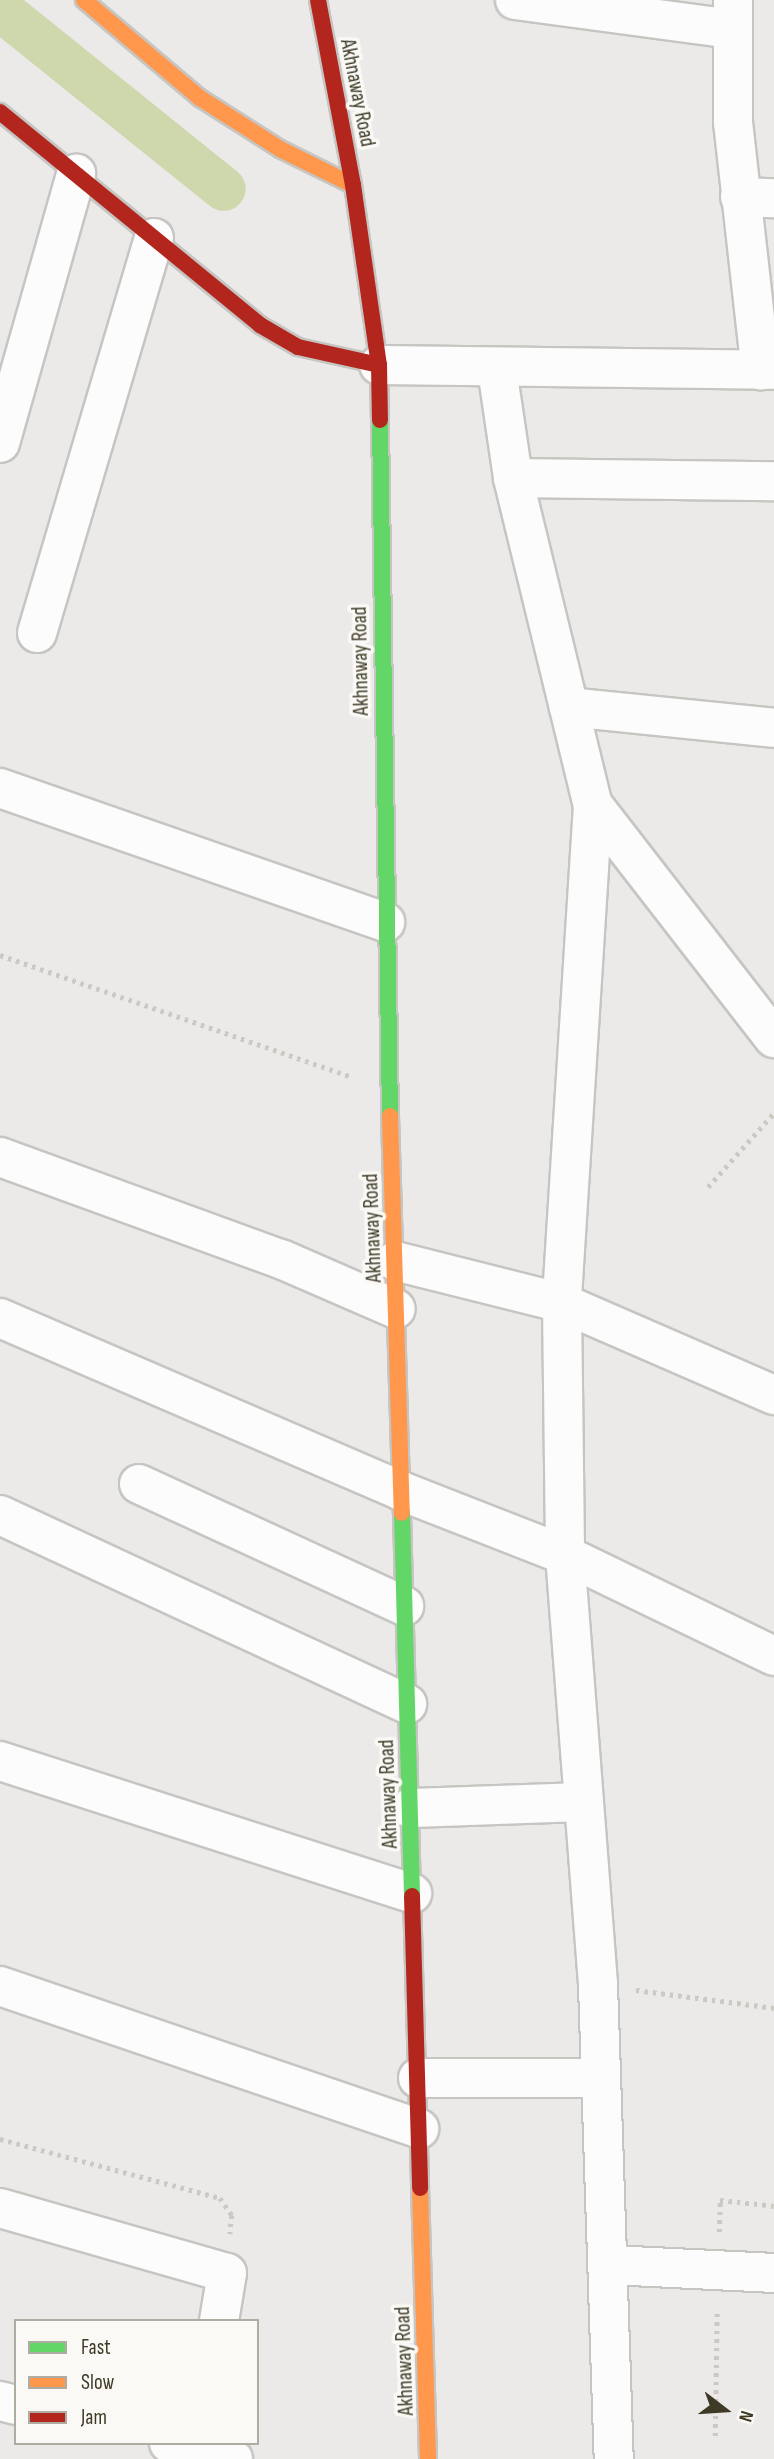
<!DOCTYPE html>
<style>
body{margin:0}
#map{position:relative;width:774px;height:2459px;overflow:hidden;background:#eceae8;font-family:"Sofia Sans Condensed",sans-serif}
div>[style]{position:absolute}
.canal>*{height:44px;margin:-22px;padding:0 22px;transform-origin:22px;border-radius:22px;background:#cfd7ac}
.path>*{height:4.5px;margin-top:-2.25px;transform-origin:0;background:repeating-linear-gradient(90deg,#cbc9c2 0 3.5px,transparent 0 8.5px)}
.roads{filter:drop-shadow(2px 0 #c6c5c2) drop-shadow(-2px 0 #c6c5c2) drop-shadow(0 2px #c6c5c2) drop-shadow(0 -2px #c6c5c2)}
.street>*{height:38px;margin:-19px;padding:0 19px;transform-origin:19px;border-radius:19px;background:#fcfcfc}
.fast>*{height:16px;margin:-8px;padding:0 8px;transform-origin:8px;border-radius:8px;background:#63d668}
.slow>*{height:16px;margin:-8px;padding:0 8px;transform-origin:8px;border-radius:8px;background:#ff974d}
.jam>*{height:16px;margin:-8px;padding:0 8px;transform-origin:8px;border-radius:8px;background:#b3261e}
span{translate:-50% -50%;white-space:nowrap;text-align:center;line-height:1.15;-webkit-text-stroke:7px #faf9f6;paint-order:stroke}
.street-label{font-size:21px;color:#3f3a26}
.legend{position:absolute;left:14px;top:2319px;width:245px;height:126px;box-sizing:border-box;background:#faf9f6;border:2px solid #afada3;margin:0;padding:9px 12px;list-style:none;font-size:21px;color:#3f3a26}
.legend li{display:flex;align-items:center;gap:14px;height:35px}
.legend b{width:35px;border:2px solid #afada3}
.north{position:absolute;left:690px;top:2375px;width:70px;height:70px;-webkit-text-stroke:5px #faf9f6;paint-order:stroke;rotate:107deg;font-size:19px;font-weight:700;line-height:28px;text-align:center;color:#3f3a26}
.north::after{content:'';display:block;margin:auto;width:24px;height:32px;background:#3f3a26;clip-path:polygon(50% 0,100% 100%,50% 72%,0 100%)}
</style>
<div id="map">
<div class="canal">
<i style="left:0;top:9px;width:287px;rotate:38.8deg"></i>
</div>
<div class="path">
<i style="left:0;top:955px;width:370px;rotate:19.1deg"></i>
<i style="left:708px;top:1187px;width:99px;rotate:-48.3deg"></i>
<i style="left:636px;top:1990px;width:139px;rotate:7.4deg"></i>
<i style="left:0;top:2139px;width:228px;rotate:15deg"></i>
<i style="left:220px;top:2198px;width:21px;rotate:55deg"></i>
<i style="left:232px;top:2215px;width:19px;rotate:96deg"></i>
<i style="left:719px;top:2232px;width:32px;rotate:-88deg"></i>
<i style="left:720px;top:2200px;width:54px;rotate:6.3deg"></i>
<i style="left:715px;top:2436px;width:125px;rotate:-89.1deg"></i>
</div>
<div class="roads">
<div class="street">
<i style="left:515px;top:0;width:218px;rotate:7.6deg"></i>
<i style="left:733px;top:0;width:122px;rotate:90deg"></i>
<i style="left:733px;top:122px;width:250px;rotate:83.6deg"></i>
<i style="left:740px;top:197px;width:34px;rotate:2deg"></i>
<i style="left:379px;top:365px;width:395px;rotate:0.7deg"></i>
<i style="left:497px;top:369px;width:110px;rotate:81.6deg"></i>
<i style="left:513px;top:478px;width:337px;rotate:76.3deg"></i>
<i style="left:593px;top:805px;width:499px;rotate:93.6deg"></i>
<i style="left:562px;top:1303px;width:252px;rotate:89.3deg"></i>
<i style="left:565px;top:1555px;width:431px;rotate:85.6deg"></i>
<i style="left:598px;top:1985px;width:474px;rotate:88.1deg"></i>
<i style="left:0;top:443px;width:280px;rotate:-74.2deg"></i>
<i style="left:513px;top:478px;width:261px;rotate:0.7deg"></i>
<i style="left:37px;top:633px;width:412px;rotate:-73.5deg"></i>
<i style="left:569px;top:707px;width:206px;rotate:5.8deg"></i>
<i style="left:0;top:788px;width:408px;rotate:19.2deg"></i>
<i style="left:593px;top:805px;width:295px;rotate:52.2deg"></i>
<i style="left:0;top:1157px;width:299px;rotate:20deg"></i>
<i style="left:281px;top:1259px;width:125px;rotate:23.5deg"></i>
<i style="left:395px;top:1261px;width:172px;rotate:14.1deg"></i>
<i style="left:562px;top:1303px;width:231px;rotate:23.5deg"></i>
<i style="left:0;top:1318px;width:437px;rotate:23.3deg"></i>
<i style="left:401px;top:1491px;width:176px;rotate:21.3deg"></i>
<i style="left:565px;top:1555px;width:232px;rotate:25.8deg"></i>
<i style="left:139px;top:1484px;width:292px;rotate:24.7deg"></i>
<i style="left:0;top:1515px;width:449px;rotate:24.9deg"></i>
<i style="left:0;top:1761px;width:433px;rotate:17.8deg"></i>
<i style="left:410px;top:1808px;width:174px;rotate:-2deg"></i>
<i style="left:0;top:1986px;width:443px;rotate:18.8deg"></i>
<i style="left:418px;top:2078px;width:182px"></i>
<i style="left:0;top:2208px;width:236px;rotate:16deg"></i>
<i style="left:227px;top:2273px;width:49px;rotate:99.5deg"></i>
<i style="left:611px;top:2265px;width:163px;rotate:2.8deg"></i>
<i style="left:0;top:2401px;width:16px;rotate:14deg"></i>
<i style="left:169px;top:2443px;width:66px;rotate:14deg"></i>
</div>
<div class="fast">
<i style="left:380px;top:420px;width:696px;rotate:89.18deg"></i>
<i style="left:402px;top:1513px;width:383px;rotate:88.5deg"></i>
</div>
<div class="slow">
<i style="left:84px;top:0;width:152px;rotate:40.2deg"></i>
<i style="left:200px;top:98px;width:95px;rotate:32.5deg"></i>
<i style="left:280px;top:149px;width:81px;rotate:26.3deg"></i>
<i style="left:390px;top:1116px;width:397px;rotate:88.3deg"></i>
<i style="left:420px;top:2188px;width:271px;rotate:88.3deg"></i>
</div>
<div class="jam">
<i style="left:318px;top:0;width:188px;rotate:79.3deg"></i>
<i style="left:353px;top:185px;width:182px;rotate:81.8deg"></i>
<i style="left:379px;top:365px;width:55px;rotate:89deg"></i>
<i style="left:0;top:112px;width:336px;rotate:39.3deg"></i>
<i style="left:260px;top:325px;width:44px;rotate:30.1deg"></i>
<i style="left:298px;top:347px;width:83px;rotate:12.5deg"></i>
<i style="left:412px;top:1896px;width:292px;rotate:88.4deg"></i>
</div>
</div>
<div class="street-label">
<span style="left:357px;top:93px;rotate:79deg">Akhnaway Road</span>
<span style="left:361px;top:661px;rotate:-91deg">Akhnaway Road</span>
<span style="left:373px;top:1228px;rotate:-92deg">Akhnaway Road</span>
<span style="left:389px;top:1794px;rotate:-92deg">Akhnaway Road</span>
<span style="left:405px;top:2361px;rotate:-92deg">Akhnaway Road</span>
</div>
<ul class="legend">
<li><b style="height:9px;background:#63d668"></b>Fast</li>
<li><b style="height:9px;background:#ff974d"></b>Slow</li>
<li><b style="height:9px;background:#b3261e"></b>Jam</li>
</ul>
<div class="north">N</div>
</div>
